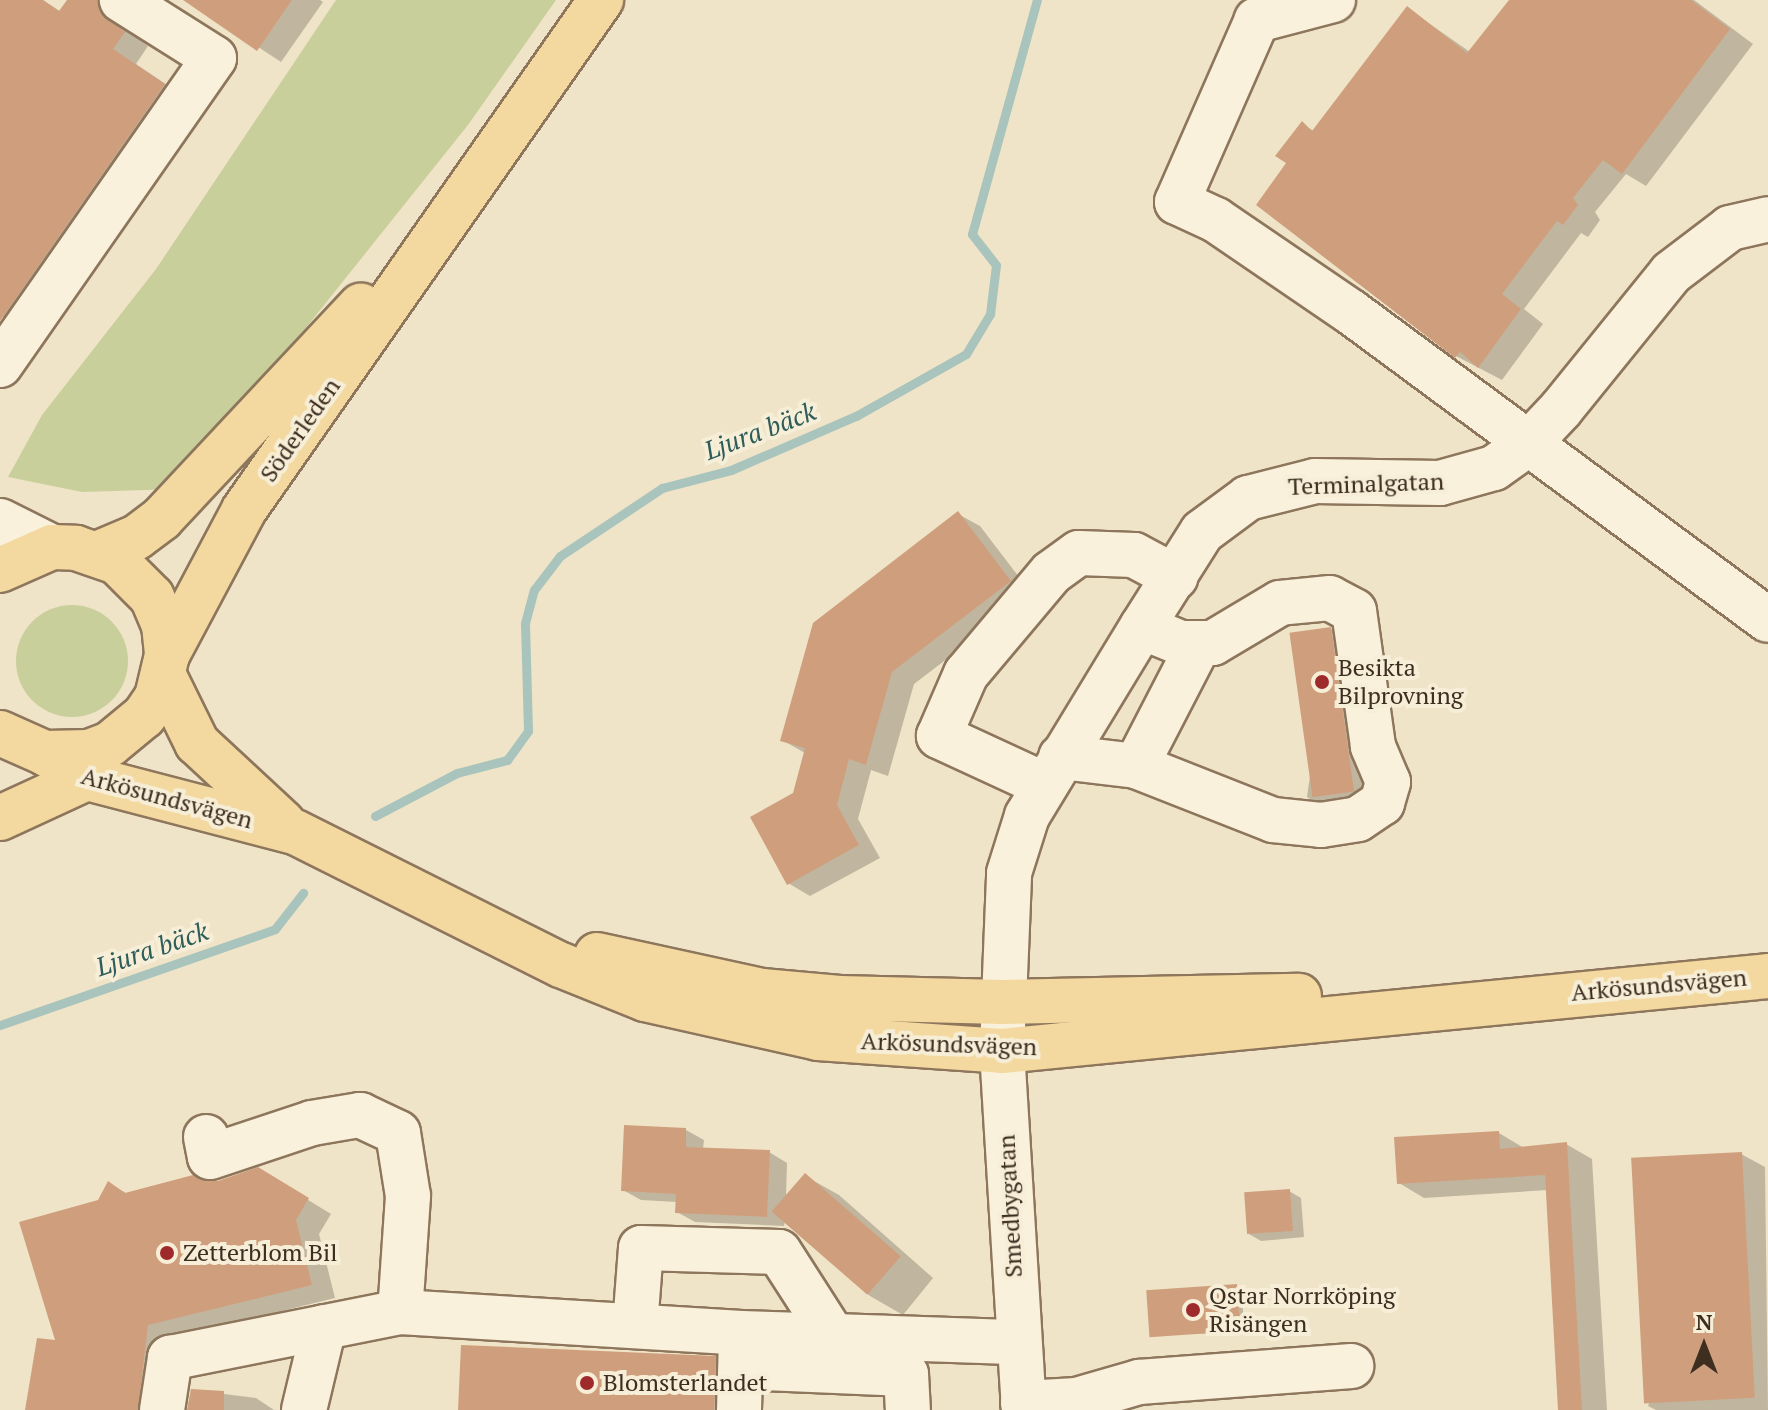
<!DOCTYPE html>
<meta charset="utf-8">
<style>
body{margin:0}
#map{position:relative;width:1768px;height:1410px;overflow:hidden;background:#f0e4c8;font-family:"PT Serif",serif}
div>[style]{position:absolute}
.green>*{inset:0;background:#c9cf9b}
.round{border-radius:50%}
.shadow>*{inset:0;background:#0003}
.stream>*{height:9px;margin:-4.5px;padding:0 4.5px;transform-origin:4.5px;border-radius:4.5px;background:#a9c4bc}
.building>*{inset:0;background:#cf9f7d;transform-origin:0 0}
.roads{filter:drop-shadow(2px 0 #8d765c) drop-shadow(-2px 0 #8d765c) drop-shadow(0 2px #8d765c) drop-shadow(0 -2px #8d765c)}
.minor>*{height:44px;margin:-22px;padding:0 22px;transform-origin:22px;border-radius:22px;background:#faf1dc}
.major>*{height:44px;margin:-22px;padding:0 22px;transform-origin:22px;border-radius:22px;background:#f3d9a0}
.dots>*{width:22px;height:22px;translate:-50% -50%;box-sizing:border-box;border:4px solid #f7eed8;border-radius:50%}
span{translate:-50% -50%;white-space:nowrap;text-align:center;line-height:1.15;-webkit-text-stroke:8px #f7eed8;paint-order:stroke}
.street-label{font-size:24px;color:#3d2e20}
.poi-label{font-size:24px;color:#3d2e20}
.left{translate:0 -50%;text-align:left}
.water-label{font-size:26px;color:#2f5d5a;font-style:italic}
.north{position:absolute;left:1664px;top:1306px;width:80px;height:80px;-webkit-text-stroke:6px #f7eed8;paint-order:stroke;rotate:0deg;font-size:22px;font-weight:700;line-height:32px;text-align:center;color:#3d2e20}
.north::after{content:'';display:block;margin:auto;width:28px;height:36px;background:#3d2e20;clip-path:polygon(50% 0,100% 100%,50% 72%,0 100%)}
</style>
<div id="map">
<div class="green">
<i style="clip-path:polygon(336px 0,556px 0,468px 125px,177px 489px,82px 492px,8px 477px,42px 415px,156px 269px)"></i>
<i class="round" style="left:16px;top:605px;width:112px;height:112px"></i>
</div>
<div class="shadow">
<i style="clip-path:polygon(0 0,43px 0,61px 12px,70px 0,129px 0,120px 14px,124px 28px,148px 46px,136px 64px,188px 99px,26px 331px,0 315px)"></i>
<i style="clip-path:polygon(187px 0,320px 0,323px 2px,281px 62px)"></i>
<i style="clip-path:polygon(1511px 0,1694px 0,1753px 44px,1646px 186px,1626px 174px,1595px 212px,1600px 220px,1588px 237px,1581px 233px,1524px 309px,1543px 324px,1502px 380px,1456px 356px,1289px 163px,1302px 124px,1314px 131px,1407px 8px,1470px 52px)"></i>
<i style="clip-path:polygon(958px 514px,980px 526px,1032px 594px,914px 684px,888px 776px,871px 770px,858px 819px,880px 858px,810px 896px,788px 883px,794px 794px,805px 753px,782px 740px)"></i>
<i style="clip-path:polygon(1331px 629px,1348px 639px,1370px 802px,1324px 807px,1307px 797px)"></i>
<i style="clip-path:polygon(686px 1130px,704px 1140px,703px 1149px,769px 1152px,787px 1163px,786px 1198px,805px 1176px,839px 1195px,933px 1278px,903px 1315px,870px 1296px,785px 1220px,784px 1226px,695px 1222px,677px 1212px,677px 1202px,641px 1200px,623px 1190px)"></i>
<i style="clip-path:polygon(1499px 1133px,1524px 1148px,1566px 1144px,1592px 1159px,1607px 1410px,1560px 1410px,1548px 1190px,1424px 1198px,1399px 1183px)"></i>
<i style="clip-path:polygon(1741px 1154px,1765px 1167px,1768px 1410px,1656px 1410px,1648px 1406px)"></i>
<i style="clip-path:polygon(218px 1183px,282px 1184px,331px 1214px,319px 1234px,335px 1298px,171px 1338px,162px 1410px,27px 1410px,58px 1343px,99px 1202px,109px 1184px,128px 1194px)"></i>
<i style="clip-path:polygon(1289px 1191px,1301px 1198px,1304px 1237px,1261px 1241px,1249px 1234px)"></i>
<i style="clip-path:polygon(1237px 1286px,1242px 1289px,1244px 1333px,1150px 1334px)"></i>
<i style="clip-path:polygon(715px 1358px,720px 1361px,719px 1410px,460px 1410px)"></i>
<i style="clip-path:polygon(193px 1390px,256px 1398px,274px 1410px,191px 1410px)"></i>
</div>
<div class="stream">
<i style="left:375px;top:816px;width:93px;rotate:-27.7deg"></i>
<i style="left:457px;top:773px;width:52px;rotate:-14.6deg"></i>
<i style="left:507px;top:760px;width:36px;rotate:-54deg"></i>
<i style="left:528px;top:731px;width:108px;rotate:-91.6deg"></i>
<i style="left:525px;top:623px;width:34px;rotate:-75deg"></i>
<i style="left:534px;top:590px;width:43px;rotate:-52.6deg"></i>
<i style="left:560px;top:556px;width:123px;rotate:-33.7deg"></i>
<i style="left:662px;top:488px;width:71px;rotate:-14.6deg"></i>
<i style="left:731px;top:470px;width:136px;rotate:-23.4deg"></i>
<i style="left:856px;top:416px;width:126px;rotate:-29.4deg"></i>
<i style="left:966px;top:354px;width:47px;rotate:-59deg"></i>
<i style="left:990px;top:314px;width:49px;rotate:-83deg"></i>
<i style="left:996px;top:265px;width:39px;rotate:-128deg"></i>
<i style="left:972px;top:234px;width:243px;rotate:-74.5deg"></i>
<i style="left:0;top:1025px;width:291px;rotate:-19.2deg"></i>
<i style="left:275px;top:929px;width:46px;rotate:-52.1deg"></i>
</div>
<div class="building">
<i style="clip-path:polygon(0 0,43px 0,59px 11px,67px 0,97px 0,100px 12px,125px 32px,113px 49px,165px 84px,0 321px)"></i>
<i style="clip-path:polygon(183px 0,292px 0,257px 51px)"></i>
<i style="clip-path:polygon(1509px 0,1691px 0,1730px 29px,1622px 174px,1603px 160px,1573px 198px,1578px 205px,1563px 225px,1557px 221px,1502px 294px,1521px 309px,1478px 368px,1460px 352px,1455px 358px,1256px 205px,1286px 163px,1275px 156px,1302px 121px,1312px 131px,1407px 6px,1467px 53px)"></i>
<i style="clip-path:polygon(958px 511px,1011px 581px,892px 672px,866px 765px,849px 759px,837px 805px,859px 845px,787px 885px,750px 817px,793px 793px,805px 748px,780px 741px,813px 623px)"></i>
<i style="left:1331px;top:627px;width:166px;height:42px;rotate:82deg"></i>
<i style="clip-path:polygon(624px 1125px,686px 1128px,686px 1147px,770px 1150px,767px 1217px,675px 1213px,676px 1194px,621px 1191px)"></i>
<i style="clip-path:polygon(1499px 1131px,1500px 1149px,1567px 1142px,1582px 1410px,1558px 1410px,1545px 1175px,1397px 1184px,1394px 1137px)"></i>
<i style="left:1742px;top:1152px;width:246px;height:111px;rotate:87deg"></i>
<i style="clip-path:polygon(258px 1167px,309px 1198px,296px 1220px,312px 1285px,148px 1325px,138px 1410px,25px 1410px,37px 1338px,55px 1340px,19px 1222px,98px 1200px,108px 1181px,125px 1193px,193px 1175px,218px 1181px)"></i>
<i style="left:805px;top:1173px;width:127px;height:51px;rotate:41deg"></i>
<i style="left:1290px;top:1189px;width:42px;height:46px;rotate:86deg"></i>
<i style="left:1237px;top:1284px;width:47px;height:91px;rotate:86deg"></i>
<i style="clip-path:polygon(461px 1345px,716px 1356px,714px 1410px,458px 1410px)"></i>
<i style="clip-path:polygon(191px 1389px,224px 1391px,224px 1410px,187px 1410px)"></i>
</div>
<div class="roads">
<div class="minor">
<i style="left:1333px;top:0;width:79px;rotate:165.3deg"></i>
<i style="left:1257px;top:20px;width:199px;rotate:113.7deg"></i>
<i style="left:1177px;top:202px;width:43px;rotate:24.8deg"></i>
<i style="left:1216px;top:220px;width:163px;rotate:34.3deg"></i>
<i style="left:1351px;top:312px;width:518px;rotate:36.45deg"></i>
<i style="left:0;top:365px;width:374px;rotate:-55.1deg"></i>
<i style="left:214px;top:58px;width:109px;rotate:-147.8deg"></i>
<i style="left:0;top:521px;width:58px;rotate:26.6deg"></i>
<i style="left:1061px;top:757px;width:76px;rotate:6.8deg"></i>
<i style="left:1136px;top:766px;width:147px;rotate:21.5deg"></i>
<i style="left:1273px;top:820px;width:48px;rotate:5.9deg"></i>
<i style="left:1321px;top:825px;width:37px;rotate:-9deg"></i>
<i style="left:1358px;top:819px;width:29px;rotate:-34deg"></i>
<i style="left:1382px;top:803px;width:22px;rotate:-74deg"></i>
<i style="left:1388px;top:782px;width:39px;rotate:-113deg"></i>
<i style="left:1373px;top:746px;width:136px;rotate:-98deg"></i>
<i style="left:1354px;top:611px;width:27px;rotate:-152deg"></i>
<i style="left:1330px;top:598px;width:50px;rotate:174.3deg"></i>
<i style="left:1280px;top:603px;width:78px;rotate:149.2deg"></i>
<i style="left:1213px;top:643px;width:32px;rotate:180deg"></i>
<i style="left:1181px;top:643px;width:42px;rotate:-157.7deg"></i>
<i style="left:1136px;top:766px;width:137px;rotate:-62.7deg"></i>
<i style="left:1045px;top:785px;width:117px;rotate:-155.2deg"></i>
<i style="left:939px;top:736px;width:68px;rotate:-66.5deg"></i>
<i style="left:966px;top:674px;width:132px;rotate:-49.9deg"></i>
<i style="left:1051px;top:573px;width:34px;rotate:-36deg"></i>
<i style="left:1079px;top:553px;width:55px;rotate:2.1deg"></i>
<i style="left:1134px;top:555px;width:47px;rotate:28.2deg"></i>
<i style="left:206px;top:1137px;width:20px;rotate:79deg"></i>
<i style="left:210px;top:1157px;width:108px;rotate:-18.4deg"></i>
<i style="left:312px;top:1123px;width:49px;rotate:-9.5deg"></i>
<i style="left:360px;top:1115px;width:42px;rotate:25.3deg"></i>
<i style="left:398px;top:1133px;width:64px;rotate:81deg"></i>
<i style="left:408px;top:1196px;width:116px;rotate:93.9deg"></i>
<i style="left:400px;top:1312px;width:342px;rotate:3.5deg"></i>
<i style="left:741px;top:1333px;width:277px;rotate:1.9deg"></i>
<i style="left:635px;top:1326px;width:78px;rotate:-85.6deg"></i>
<i style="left:641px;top:1248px;width:138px;rotate:1.7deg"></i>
<i style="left:779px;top:1252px;width:100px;rotate:57.3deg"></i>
<i style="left:741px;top:1367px;width:165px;rotate:2.4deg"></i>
<i style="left:906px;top:1374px;width:36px;rotate:87deg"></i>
<i style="left:1023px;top:1403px;width:54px;rotate:-3.2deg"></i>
<i style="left:1077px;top:1400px;width:65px;rotate:-16.2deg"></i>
<i style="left:1139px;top:1382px;width:213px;rotate:-4.3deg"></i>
<i style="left:162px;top:1410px;width:53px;rotate:-81.3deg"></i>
<i style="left:170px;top:1358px;width:235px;rotate:-11.3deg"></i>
<i style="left:304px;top:1410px;width:85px;rotate:-76.5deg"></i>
<i style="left:739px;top:1410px;width:70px;rotate:-88.4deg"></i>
<i style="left:1024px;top:1410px;width:360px;rotate:-93.5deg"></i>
<i style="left:1002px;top:1051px;width:178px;rotate:-87.7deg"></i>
<i style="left:1009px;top:873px;width:60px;rotate:-72.5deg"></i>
<i style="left:1027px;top:816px;width:221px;rotate:-58.7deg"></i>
<i style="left:1142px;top:627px;width:112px;rotate:-57.7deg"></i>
<i style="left:1202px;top:532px;width:57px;rotate:-36.5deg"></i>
<i style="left:1248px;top:498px;width:69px;rotate:-14.2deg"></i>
<i style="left:1315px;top:481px;width:125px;rotate:0.9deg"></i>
<i style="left:1440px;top:483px;width:56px;rotate:-15.5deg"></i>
<i style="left:1494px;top:468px;width:43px;rotate:-35.5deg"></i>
<i style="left:1529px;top:443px;width:47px;rotate:-46.7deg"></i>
<i style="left:1561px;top:409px;width:175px;rotate:-51deg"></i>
<i style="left:1671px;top:273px;width:74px;rotate:-37.3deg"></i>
<i style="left:1730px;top:228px;width:39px;rotate:-13deg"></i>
</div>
<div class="major">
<i style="left:99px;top:553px;width:41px;rotate:-22.8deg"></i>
<i style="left:137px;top:537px;width:31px;rotate:-37deg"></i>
<i style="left:162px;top:518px;width:291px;rotate:-46.9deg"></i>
<i style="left:0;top:570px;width:57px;rotate:-23.9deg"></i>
<i style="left:52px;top:547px;width:24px;rotate:2deg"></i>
<i style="left:76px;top:548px;width:43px;rotate:18.9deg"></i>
<i style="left:117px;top:562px;width:49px;rotate:45deg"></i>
<i style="left:152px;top:597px;width:30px;rotate:67deg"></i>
<i style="left:164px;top:625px;width:30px;rotate:84deg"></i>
<i style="left:167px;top:655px;width:43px;rotate:103.4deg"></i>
<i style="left:157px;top:697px;width:23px;rotate:124deg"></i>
<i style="left:144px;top:716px;width:44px;rotate:140.5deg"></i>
<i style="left:110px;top:744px;width:22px;rotate:159deg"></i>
<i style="left:89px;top:752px;width:44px;rotate:178.7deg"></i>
<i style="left:45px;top:753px;width:49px;rotate:-156deg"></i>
<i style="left:167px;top:655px;width:164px;rotate:-62deg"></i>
<i style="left:244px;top:510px;width:623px;rotate:-55.01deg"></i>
<i style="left:164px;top:676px;width:75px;rotate:63.8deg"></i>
<i style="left:197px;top:743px;width:117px;rotate:42.9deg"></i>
<i style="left:45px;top:753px;width:49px;rotate:30.8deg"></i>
<i style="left:87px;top:778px;width:215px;rotate:14.6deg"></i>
<i style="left:295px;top:832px;width:297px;rotate:26.6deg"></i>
<i style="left:561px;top:965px;width:91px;rotate:22deg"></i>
<i style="left:645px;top:999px;width:177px;rotate:12.7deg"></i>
<i style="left:818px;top:1038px;width:184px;rotate:4deg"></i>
<i style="left:1002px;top:1051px;width:770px;rotate:-5.59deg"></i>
<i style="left:0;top:818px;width:96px;rotate:-24.7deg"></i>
<i style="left:597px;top:955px;width:169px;rotate:12.3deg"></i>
<i style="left:762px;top:991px;width:78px;rotate:5.1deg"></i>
<i style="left:840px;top:998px;width:162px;rotate:1.4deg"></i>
<i style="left:1002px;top:1002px;width:297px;rotate:-1.2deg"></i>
</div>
</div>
<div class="dots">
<i style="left:1322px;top:682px;background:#9e2a2b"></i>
<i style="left:167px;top:1253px;background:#9e2a2b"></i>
<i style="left:1193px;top:1310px;background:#9e2a2b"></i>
<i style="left:587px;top:1383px;background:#9e2a2b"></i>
</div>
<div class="street-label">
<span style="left:300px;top:430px;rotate:-55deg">Söderleden</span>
<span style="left:1366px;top:484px;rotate:-2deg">Terminalgatan</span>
<span style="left:167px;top:798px;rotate:15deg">Arkösundsvägen</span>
<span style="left:1659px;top:985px;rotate:-5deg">Arkösundsvägen</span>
<span style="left:949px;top:1044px;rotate:2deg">Arkösundsvägen</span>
<span style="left:1010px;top:1206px;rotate:-93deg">Smedbygatan</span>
</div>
<div class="poi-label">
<span class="left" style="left:1338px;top:682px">Besikta<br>Bilprovning</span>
<span class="left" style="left:183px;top:1253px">Zetterblom Bil</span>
<span class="left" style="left:1209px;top:1310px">Qstar Norrköping<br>Risängen</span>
<span class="left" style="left:603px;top:1383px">Blomsterlandet</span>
</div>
<div class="water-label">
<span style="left:760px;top:431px;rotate:-21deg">Ljura bäck</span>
<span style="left:152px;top:949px;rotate:-19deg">Ljura bäck</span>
</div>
<div class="north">N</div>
</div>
